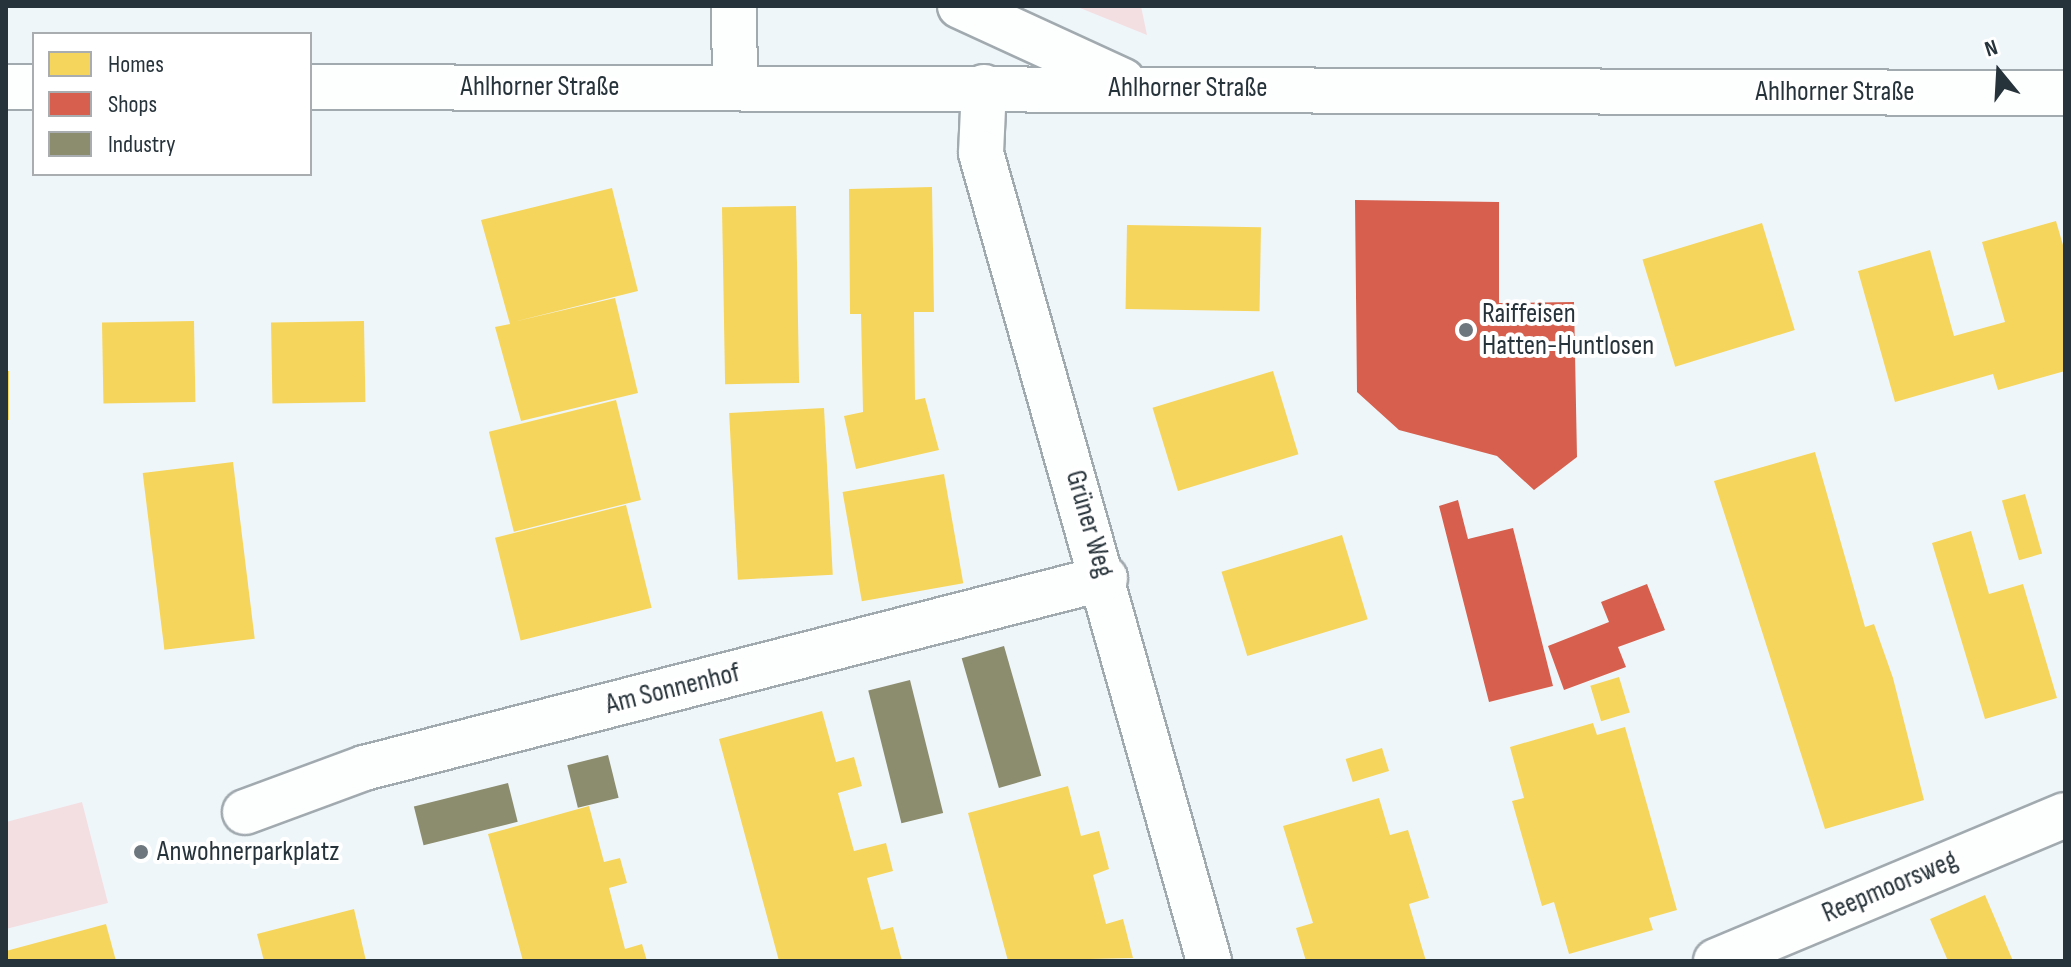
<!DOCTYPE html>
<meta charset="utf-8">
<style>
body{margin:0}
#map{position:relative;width:2071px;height:967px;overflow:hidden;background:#eff6fa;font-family:"Sofia Sans Condensed",sans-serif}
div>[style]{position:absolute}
.green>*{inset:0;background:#f3dfe2}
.homes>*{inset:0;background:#f6d55c;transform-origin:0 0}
.shops>*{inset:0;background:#d6604d}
.industry>*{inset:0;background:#8c8c6e;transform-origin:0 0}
.roads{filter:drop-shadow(2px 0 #a1aaaf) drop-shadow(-2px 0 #a1aaaf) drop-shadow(0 2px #a1aaaf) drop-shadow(0 -2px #a1aaaf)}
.street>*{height:44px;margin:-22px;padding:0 22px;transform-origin:22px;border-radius:22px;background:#fdfefe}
.secondary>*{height:44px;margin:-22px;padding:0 22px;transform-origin:22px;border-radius:22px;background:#fdfefe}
.dots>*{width:22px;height:22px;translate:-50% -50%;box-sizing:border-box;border:4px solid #fff;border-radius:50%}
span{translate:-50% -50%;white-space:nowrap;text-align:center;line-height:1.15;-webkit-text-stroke:8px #fff;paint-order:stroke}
.street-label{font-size:28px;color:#27333a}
.poi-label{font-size:28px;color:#27333a}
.left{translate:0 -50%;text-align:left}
.frame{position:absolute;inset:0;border:8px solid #27333a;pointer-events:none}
.legend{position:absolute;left:32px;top:32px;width:280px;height:144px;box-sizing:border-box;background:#fff;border:2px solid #a9adb0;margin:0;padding:10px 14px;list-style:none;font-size:24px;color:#27333a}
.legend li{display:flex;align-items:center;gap:16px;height:40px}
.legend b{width:40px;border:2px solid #a9adb0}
.north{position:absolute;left:1959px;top:32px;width:80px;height:80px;-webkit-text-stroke:6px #fff;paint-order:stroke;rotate:342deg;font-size:22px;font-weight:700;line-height:32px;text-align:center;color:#27333a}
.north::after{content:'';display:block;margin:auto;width:28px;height:36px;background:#27333a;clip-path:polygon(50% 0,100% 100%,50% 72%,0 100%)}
</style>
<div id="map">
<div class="green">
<i style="clip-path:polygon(1075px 6px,1141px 6px,1147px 35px)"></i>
<i style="clip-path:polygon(82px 802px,108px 903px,6px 929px,6px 822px)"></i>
</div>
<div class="homes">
<i style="clip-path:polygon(932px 187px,934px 312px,914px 312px,915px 400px,925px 398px,939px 450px,856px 469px,844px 416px,863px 412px,861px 314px,850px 314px,849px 189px)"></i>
<i style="clip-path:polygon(612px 188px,638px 291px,513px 322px,615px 298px,638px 393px,521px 421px,495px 327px,510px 324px,481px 220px)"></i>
<i style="left:796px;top:206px;width:177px;height:74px;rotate:89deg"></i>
<i style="clip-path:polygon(2056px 221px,2065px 252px,2065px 371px,1998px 390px,1993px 374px,1895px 402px,1858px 271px,1930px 250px,1954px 336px,2005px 322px,1982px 242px)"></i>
<i style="left:1762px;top:223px;width:112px;height:125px;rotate:73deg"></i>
<i style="left:1127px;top:225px;width:134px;height:84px;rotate:1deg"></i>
<i style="left:194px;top:321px;width:81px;height:92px;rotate:89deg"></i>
<i style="left:364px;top:321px;width:81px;height:93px;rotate:89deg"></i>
<i style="left:6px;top:371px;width:3px;height:49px"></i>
<i style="left:1273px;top:371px;width:87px;height:126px;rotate:73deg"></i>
<i style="left:616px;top:400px;width:103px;height:131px;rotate:76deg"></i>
<i style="left:824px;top:408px;width:167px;height:95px;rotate:87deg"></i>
<i style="clip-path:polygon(1815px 452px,1865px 627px,1874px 624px,1893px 678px,1924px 800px,1825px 829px,1714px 481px)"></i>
<i style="left:233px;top:462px;width:178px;height:91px;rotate:83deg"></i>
<i style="left:944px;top:474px;width:111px;height:103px;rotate:80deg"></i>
<i style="left:2025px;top:494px;width:62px;height:24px;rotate:74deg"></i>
<i style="left:626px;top:505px;width:106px;height:135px;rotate:76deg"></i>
<i style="clip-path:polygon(1971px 531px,1989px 594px,2023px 584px,2057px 698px,1985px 719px,1932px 543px)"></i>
<i style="left:1342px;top:535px;width:88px;height:126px;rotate:73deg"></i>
<i style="left:1619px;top:677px;width:37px;height:30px;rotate:73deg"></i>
<i style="clip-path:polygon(822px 711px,836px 762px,854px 757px,862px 786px,838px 793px,854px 851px,886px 843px,893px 871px,867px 878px,881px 930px,893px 927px,902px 961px,779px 961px,719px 739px)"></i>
<i style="clip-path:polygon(1593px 723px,1597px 735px,1625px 727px,1677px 910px,1649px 918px,1653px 930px,1569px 954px,1554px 902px,1542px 906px,1512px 801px,1524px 798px,1510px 747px)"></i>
<i style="left:1382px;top:748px;width:24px;height:38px;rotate:73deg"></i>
<i style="clip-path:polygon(1068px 786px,1081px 836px,1099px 831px,1109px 869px,1093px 875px,1106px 924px,1123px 919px,1133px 958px,1008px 961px,968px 813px)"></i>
<i style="clip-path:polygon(1379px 798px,1390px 835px,1408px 830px,1425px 885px,1429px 898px,1409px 904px,1426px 961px,1306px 961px,1296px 928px,1313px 923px,1283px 826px)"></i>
<i style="clip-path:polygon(589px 806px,604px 862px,620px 858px,627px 883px,609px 888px,625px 949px,642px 944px,647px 961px,523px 961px,488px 834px)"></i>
<i style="clip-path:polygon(1985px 895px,2013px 961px,1948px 961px,1930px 919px)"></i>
<i style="clip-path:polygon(354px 909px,366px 961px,264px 961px,257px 934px)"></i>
<i style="clip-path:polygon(106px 924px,116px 961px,6px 961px,6px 951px)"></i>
</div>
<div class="shops">
<i style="clip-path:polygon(1355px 200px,1499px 202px,1499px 303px,1574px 302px,1577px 457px,1534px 490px,1497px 456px,1399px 430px,1357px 392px)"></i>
<i style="clip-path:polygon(1458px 500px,1468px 539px,1513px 528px,1553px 686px,1489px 702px,1439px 506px)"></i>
<i style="clip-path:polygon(1647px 584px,1665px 630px,1618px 647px,1626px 667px,1564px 690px,1548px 646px,1609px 622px,1601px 602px)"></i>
</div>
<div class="industry">
<i style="left:1004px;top:646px;width:135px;height:44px;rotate:74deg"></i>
<i style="left:910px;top:680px;width:137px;height:43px;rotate:76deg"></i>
<i style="left:608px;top:755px;width:44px;height:42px;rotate:76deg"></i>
<i style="left:508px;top:783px;width:40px;height:97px;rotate:76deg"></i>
</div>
<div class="roads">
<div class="street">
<i style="left:984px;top:87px;width:66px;rotate:92.6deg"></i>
<i style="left:981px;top:153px;width:840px;rotate:74.24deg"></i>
<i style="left:245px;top:812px;width:127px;rotate:-20.3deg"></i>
<i style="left:364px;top:768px;width:765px;rotate:-14.38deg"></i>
<i style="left:1716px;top:961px;width:378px;rotate:-22.7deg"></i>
</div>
<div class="secondary">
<i style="left:734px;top:6px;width:81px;rotate:89.3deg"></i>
<i style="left:960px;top:6px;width:179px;rotate:24.7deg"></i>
<i style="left:6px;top:87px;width:28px"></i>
<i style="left:310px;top:87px;width:1755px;rotate:0.2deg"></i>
</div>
</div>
<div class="dots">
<i style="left:1466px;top:330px;background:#6d777d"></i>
<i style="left:141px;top:852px;background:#6d777d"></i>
</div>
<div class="street-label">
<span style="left:540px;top:87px">Ahlhorner Straße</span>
<span style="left:1188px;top:88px">Ahlhorner Straße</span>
<span style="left:1835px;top:92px">Ahlhorner Straße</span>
<span style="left:1089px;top:524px;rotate:74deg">Grüner Weg</span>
<span style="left:673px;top:689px;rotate:-14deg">Am Sonnenhof</span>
<span style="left:1890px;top:887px;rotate:-23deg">Reepmoorsweg</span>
</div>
<div class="poi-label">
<span class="left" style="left:1482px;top:330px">Raiffeisen<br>Hatten-Huntlosen</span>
<span class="left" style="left:157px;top:852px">Anwohnerparkplatz</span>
</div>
<div class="frame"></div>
<ul class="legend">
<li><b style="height:22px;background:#f6d55c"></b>Homes</li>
<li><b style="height:22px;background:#d6604d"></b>Shops</li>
<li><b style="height:22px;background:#8c8c6e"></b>Industry</li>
</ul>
<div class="north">N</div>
</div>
